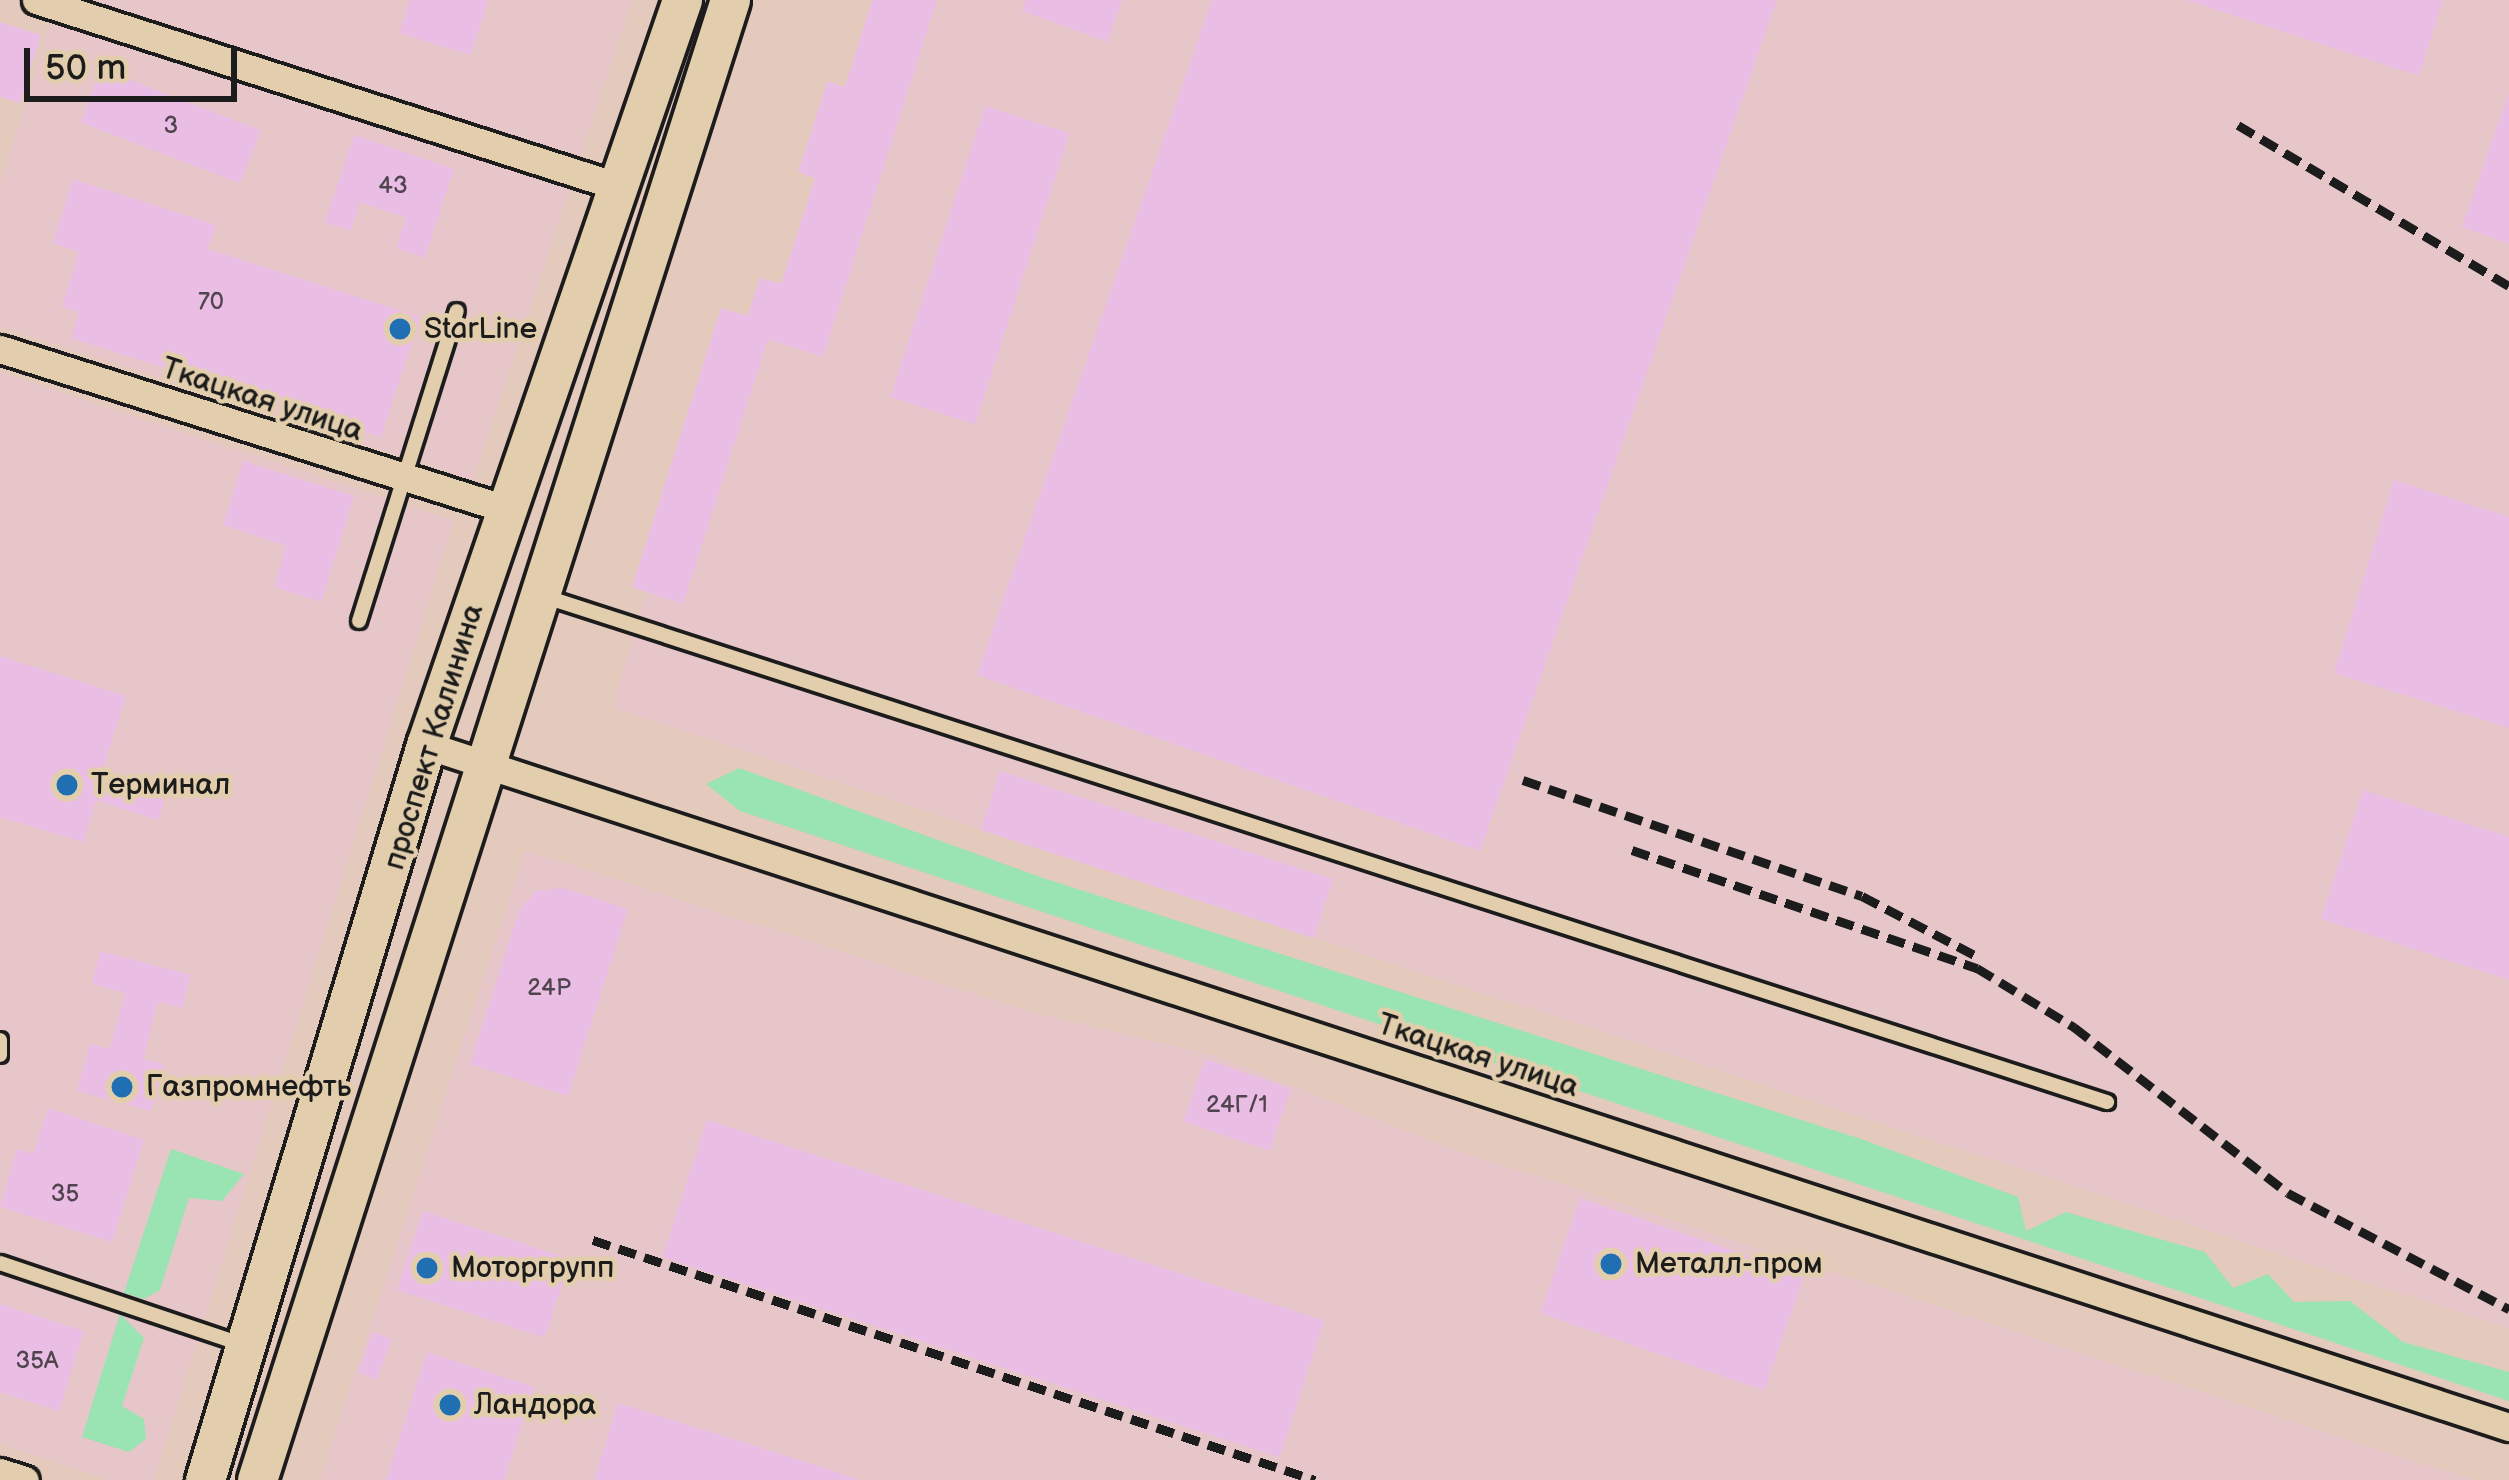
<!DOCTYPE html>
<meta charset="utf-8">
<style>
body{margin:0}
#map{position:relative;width:2509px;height:1480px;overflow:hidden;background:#e4c9bd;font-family:"Balsamiq Sans",sans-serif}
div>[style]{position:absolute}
.built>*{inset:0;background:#e6c6c9}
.green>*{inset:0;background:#9ae3b3}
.building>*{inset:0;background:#eabee4;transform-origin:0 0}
.roads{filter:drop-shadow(3px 0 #1c1c1c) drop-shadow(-3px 0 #1c1c1c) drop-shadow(0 3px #1c1c1c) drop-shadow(0 -3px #1c1c1c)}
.lane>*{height:14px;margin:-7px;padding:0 7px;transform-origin:7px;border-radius:7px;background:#e2ceac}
.street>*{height:27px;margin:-13.5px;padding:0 13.5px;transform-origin:13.5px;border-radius:13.5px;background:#e2ceac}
.secondary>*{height:39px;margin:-19.5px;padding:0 19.5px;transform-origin:19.5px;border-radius:19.5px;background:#e2ceac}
.rail>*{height:9px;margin-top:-4.5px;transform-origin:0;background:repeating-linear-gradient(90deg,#1c1c1c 0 18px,transparent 0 27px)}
.dots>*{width:33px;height:33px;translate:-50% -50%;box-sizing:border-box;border:6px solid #e2ceac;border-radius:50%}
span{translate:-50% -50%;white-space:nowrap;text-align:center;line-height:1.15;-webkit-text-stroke:9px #e2ceac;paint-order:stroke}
.number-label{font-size:24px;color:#50444e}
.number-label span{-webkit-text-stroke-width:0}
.poi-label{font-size:30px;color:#1c1c1c}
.left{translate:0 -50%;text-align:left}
.street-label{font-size:30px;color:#1c1c1c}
.scale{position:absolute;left:24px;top:48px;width:213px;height:54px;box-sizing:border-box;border:6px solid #1c1c1c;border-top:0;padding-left:15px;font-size:36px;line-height:42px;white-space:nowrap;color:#1c1c1c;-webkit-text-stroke:9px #e2ceac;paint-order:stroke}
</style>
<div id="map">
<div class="built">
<i style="clip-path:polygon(58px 0,632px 0,473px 480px,0 326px,0 185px)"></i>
<i style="clip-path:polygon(872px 0,2509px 0,2509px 1329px,612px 708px,646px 593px,632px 587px,721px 308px,747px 316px,760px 278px,782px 284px,815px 179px,798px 172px,813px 127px,827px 81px,845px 86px)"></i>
<i style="clip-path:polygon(0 372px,454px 521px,154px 1480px,112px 1480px,0 1444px)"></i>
<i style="clip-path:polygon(525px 850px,1027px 1011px,1217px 1056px,1450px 1148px,2473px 1480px,320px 1480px)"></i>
</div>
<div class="green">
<i style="clip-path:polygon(739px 768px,1043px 878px,1861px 1139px,2018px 1197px,2026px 1231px,2066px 1212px,2205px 1252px,2233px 1288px,2268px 1274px,2294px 1302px,2350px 1301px,2403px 1342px,2509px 1372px,2509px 1401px,740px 811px,706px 784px)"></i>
<i style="clip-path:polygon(171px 1149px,244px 1174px,222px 1201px,189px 1198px,160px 1290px,144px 1299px,124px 1293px)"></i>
<i style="clip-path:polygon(120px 1314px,144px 1338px,122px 1406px,144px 1419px,146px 1439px,129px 1452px,82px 1437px)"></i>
</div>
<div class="building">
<i style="clip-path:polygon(410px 0,488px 0,471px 55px,399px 33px)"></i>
<i style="clip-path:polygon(872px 0,937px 0,823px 357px,768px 339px,683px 604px,632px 587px,721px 308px,748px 316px,760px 278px,781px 284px,815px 178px,798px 172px,813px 127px,827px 81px,845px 87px)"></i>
<i style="clip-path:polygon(1026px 0,1122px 0,1108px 42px,1022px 11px)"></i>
<i style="clip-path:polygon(1212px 0,1777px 0,1480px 851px,977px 675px)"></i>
<i style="clip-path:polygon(2186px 0,2443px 0,2419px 76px)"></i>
<i style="clip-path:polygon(0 22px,41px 35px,20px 103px,0 97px)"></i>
<i style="left:101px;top:69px;width:171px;height:57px;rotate:21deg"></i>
<i style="clip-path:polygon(2508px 95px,2509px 95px,2509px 244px,2462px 227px)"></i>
<i style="left:985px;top:106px;width:89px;height:306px;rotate:18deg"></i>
<i style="clip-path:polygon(354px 135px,454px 169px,425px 258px,396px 248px,406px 218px,360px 202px,351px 231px,325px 222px)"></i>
<i style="clip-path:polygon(73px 179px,216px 225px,208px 249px,420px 317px,381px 437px,71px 338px,79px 312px,62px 306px,79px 252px,53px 243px)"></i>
<i style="clip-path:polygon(243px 461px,354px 496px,321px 602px,274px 587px,286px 546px,223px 525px)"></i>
<i style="clip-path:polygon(2394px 480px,2509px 517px,2509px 728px,2334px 673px)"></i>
<i style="clip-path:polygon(0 656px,126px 696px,101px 775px,166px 795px,158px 820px,96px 800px,83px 842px,0 817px)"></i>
<i style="left:1000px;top:771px;width:350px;height:62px;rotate:18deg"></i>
<i style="clip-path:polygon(2363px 790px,2509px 837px,2509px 980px,2321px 919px)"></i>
<i style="clip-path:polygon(563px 888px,628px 909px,568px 1096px,470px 1064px,519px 911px,536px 891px)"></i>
<i style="clip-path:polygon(100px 951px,191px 975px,182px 1008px,158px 1002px,143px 1059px,164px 1064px,151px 1111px,77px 1091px,90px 1044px,110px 1049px,125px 993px,92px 984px)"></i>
<i style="left:1205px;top:1059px;width:91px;height:66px;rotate:19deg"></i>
<i style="clip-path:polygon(48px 1108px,144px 1140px,112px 1242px,0 1207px,17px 1149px,33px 1154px)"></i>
<i style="left:707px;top:1120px;width:649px;height:144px;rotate:18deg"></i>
<i style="left:1580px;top:1198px;width:237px;height:122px;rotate:19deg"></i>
<i style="left:423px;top:1211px;width:155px;height:83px;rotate:18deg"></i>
<i style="clip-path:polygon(0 1304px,84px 1331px,59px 1411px,0 1392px)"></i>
<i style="left:373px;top:1332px;width:20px;height:43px;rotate:20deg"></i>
<i style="clip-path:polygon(427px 1352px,534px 1387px,504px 1480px,386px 1480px)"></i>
<i style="clip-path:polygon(618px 1403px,803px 1461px,860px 1480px,594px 1480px)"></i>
</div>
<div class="roads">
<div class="lane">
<i style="left:543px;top:596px;width:1644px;rotate:17.93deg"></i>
<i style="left:359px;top:621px;width:325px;rotate:-72.5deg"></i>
<i style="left:0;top:1040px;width:15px;rotate:90deg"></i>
<i style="left:0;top:1263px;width:253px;rotate:18.6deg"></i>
</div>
<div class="street">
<i style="left:36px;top:0;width:613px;rotate:17.76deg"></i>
<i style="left:0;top:349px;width:531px;rotate:17.55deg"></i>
<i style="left:426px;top:745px;width:2192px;rotate:18.13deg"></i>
<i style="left:0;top:1472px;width:26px;rotate:18deg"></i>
</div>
<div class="secondary">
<i style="left:205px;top:1480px;width:768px;rotate:-73.27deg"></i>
<i style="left:426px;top:745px;width:788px;rotate:-71.04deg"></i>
<i style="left:257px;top:1480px;width:1554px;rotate:-72.28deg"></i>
</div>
</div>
<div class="rail">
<i style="left:2238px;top:125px;width:315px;rotate:30.7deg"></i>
<i style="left:1523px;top:780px;width:358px;rotate:18.9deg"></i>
<i style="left:1862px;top:896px;width:133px;rotate:27.7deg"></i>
<i style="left:1632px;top:850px;width:365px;rotate:18.9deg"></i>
<i style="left:1977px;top:968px;width:114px;rotate:31.3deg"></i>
<i style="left:2074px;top:1027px;width:271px;rotate:37.8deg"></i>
<i style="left:2288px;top:1193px;width:250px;rotate:27.7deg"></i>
<i style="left:593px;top:1240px;width:761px;rotate:18.39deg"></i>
</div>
<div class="dots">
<i style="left:400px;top:329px;background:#1f6fb2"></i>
<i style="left:67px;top:785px;background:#1f6fb2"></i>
<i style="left:122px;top:1087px;background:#1f6fb2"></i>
<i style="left:1611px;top:1264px;background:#1f6fb2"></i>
<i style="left:427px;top:1268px;background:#1f6fb2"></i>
<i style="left:450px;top:1405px;background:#1f6fb2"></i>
</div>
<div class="number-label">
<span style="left:171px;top:126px">3</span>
<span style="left:393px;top:186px">43</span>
<span style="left:211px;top:302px">70</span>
<span style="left:549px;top:988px">24Р</span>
<span style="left:1237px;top:1105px">24Г/1</span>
<span style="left:65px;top:1194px">35</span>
<span style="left:37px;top:1361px">35А</span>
</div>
<div class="poi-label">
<span class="left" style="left:424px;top:329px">StarLine</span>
<span class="left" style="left:91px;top:785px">Терминал</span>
<span class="left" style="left:146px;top:1087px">Газпромнефть</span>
<span class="left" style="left:1635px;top:1264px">Металл-пром</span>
<span class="left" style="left:451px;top:1268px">Моторгрупп</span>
<span class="left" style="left:474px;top:1405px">Ландора</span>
</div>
<div class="street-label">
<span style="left:262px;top:400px;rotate:18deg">Ткацкая улица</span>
<span style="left:434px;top:737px;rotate:-73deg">проспект Калинина</span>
<span style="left:1478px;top:1056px;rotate:18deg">Ткацкая улица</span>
</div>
<div class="scale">50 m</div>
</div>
